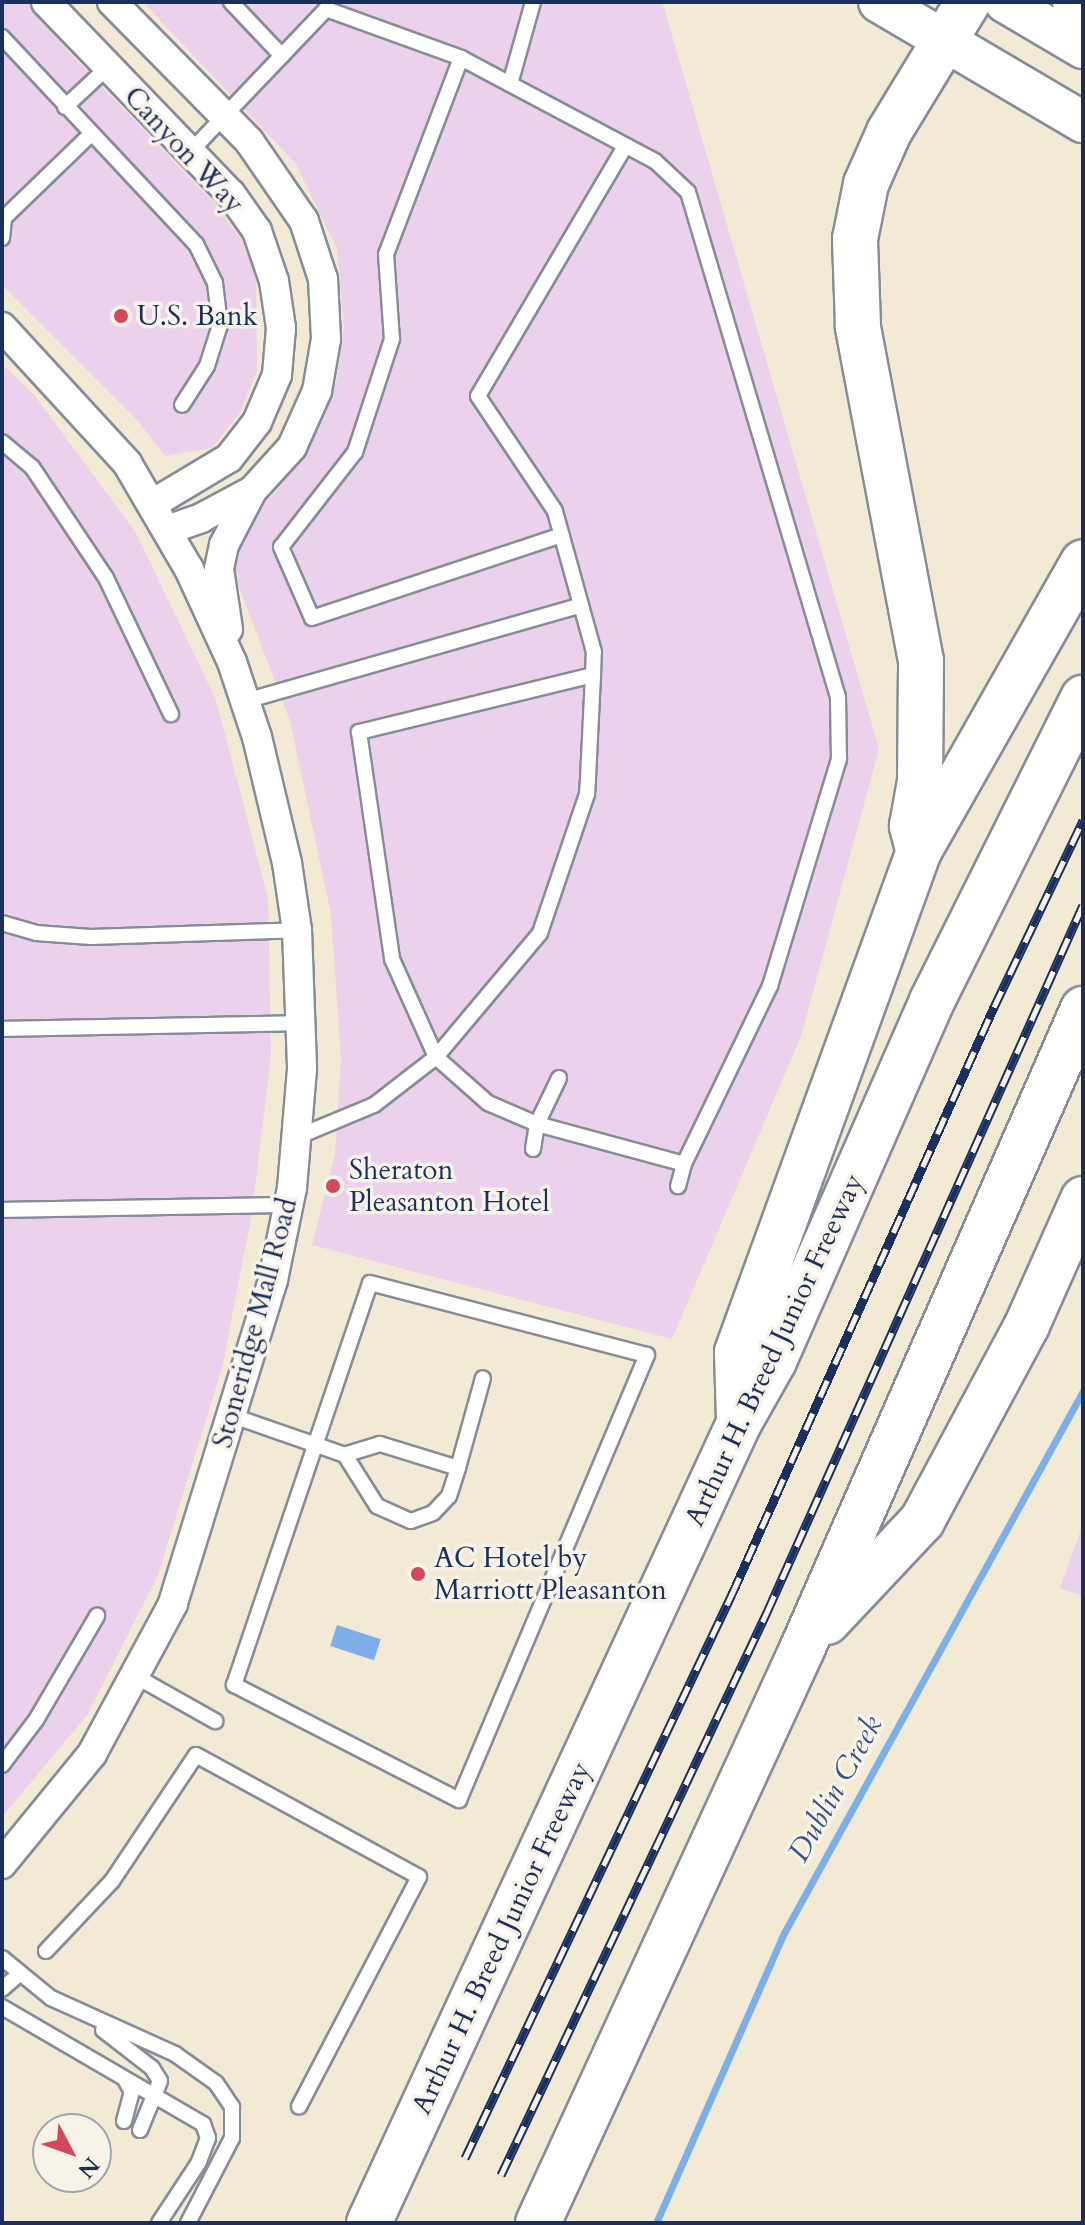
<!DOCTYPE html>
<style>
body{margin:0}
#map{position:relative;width:1085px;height:2225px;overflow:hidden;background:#f2ead4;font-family:Cardo,serif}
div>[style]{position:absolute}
.built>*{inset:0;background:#ebd1eb}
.water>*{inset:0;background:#7cafe9;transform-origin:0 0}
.stream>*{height:7px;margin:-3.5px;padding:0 3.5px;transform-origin:3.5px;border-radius:3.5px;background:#7cafe9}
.roads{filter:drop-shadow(2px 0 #868c99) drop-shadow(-2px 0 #868c99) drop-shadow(0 2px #868c99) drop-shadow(0 -2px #868c99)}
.service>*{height:14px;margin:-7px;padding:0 7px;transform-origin:7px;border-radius:7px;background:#fff}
.minor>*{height:28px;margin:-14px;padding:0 14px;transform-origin:14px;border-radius:14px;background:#fff}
.secondary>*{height:40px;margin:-20px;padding:0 20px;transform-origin:20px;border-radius:20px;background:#fff}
.motorway>*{height:44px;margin:-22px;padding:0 22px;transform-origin:22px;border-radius:22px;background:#fff}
.rail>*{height:9px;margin-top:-4.5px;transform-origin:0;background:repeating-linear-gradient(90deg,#f7f3e8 0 18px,#1b2f5e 0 36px);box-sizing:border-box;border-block:2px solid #1b2f5e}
.dots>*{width:22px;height:22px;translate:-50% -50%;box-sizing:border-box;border:4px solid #f7f3e8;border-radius:50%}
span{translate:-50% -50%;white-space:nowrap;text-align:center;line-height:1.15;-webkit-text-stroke:7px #f7f3e8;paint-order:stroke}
.street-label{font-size:28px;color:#1b2f5e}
.poi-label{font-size:28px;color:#1b2f5e}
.left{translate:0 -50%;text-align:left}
.water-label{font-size:30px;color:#385588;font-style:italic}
.frame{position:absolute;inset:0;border:4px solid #1b2f5e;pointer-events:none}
.north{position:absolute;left:32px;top:2113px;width:80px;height:80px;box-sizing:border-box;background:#f7f3e8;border:2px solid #9fa5b1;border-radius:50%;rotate:131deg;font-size:22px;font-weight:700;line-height:32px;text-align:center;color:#1b2f5e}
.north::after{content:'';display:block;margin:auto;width:28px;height:36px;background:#d1495b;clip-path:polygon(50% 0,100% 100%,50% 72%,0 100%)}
</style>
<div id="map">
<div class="built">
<i style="clip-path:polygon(2px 2px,32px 2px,69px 52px,215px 204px,242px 241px,256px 280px,257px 371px,239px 414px,212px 448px,165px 456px,138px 421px,2px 285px)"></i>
<i style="clip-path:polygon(143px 2px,661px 2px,664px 8px,879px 749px,801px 1036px,672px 1339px,312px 1245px,335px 1155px,341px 1060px,331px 914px,290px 721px,230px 563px,244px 524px,275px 493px,313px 438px,337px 378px,344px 326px,337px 249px,296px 164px)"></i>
<i style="clip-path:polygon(2px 364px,35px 396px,136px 533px,216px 700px,268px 898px,271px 1055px,252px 1213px,222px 1368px,158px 1575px,87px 1715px,2px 1817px)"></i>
<i style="clip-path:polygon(1083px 1524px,1083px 1596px,1060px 1588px)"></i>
</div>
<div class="water">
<i style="left:337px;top:1625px;width:46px;height:22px;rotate:18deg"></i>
</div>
<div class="stream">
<i style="left:656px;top:2223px;width:317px;rotate:-66.2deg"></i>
<i style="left:784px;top:1933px;width:619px;rotate:-61.12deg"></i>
</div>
<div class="roads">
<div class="service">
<i style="left:231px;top:2px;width:74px;rotate:46.6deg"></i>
<i style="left:2px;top:37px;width:284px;rotate:46.9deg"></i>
<i style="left:196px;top:244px;width:43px;rotate:64deg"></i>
<i style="left:215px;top:283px;width:42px;rotate:83.2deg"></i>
<i style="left:220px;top:325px;width:43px;rotate:107.6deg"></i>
<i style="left:207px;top:366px;width:46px;rotate:122.7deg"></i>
<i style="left:461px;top:58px;width:210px;rotate:110.9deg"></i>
<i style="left:386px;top:254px;width:85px;rotate:86deg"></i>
<i style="left:392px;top:339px;width:119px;rotate:108.1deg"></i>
<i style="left:355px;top:452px;width:120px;rotate:127.9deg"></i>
<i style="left:281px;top:547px;width:77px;rotate:66.4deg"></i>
<i style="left:312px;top:618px;width:263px;rotate:-18.4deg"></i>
<i style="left:510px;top:84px;width:85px;rotate:-74.3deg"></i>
<i style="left:65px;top:107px;width:57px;rotate:-42.9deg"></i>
<i style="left:191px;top:151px;width:196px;rotate:-46.4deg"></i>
<i style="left:326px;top:9px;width:144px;rotate:19.9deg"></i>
<i style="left:461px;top:58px;width:220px;rotate:28deg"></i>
<i style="left:655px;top:161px;width:45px;rotate:43.2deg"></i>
<i style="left:688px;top:192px;width:527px;rotate:73.46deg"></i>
<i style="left:838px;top:697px;width:62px;rotate:89.1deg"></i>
<i style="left:839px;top:759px;width:237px;rotate:106.9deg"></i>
<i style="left:770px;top:986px;width:198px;rotate:115.8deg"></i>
<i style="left:2px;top:238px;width:20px;rotate:-84deg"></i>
<i style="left:4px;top:218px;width:121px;rotate:-44deg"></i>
<i style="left:2px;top:442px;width:39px;rotate:40deg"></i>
<i style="left:32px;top:467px;width:133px;rotate:56.3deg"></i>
<i style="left:106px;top:578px;width:151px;rotate:64.5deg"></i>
<i style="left:593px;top:675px;width:241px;rotate:166.3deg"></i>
<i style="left:359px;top:732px;width:229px;rotate:81.7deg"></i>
<i style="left:392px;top:959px;width:107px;rotate:65.8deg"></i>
<i style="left:436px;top:1057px;width:162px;rotate:-50deg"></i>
<i style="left:540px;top:933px;width:147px;rotate:-71.3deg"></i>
<i style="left:587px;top:794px;width:16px;rotate:-86deg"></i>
<i style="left:588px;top:778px;width:103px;rotate:-87.2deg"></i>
<i style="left:593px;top:675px;width:23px;rotate:-88deg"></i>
<i style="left:594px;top:652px;width:146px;rotate:-105.5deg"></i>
<i style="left:555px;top:511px;width:138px;rotate:-123.8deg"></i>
<i style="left:478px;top:396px;width:290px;rotate:-59.5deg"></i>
<i style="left:245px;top:701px;width:349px;rotate:-15.9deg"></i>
<i style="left:2px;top:923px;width:35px;rotate:16deg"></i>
<i style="left:36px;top:933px;width:55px;rotate:4.2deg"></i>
<i style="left:91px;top:937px;width:206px;rotate:-1.9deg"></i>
<i style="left:2px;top:1029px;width:300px;rotate:-1.1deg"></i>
<i style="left:297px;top:1137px;width:83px;rotate:-22.6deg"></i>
<i style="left:374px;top:1105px;width:78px;rotate:-37.7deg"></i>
<i style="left:436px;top:1057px;width:69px;rotate:41.5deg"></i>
<i style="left:488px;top:1103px;width:53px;rotate:23.2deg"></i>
<i style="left:537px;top:1124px;width:152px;rotate:15.2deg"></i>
<i style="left:684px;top:1164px;width:23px;rotate:105deg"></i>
<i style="left:533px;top:1149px;width:25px;rotate:-81deg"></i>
<i style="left:537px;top:1124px;width:51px;rotate:-64.4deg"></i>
<i style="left:2px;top:1210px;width:287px;rotate:-1deg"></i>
<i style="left:370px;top:1283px;width:286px;rotate:14.6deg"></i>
<i style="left:647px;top:1355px;width:483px;rotate:112.9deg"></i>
<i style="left:459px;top:1800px;width:253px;rotate:-152.9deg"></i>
<i style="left:234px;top:1685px;width:424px;rotate:-71.3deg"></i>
<i style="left:233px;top:1416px;width:119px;rotate:19.2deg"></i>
<i style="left:345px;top:1455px;width:60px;rotate:57.9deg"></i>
<i style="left:377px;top:1506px;width:37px;rotate:24deg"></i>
<i style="left:411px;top:1521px;width:23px;rotate:-20deg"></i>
<i style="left:433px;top:1513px;width:23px;rotate:-47deg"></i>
<i style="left:449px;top:1496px;width:29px;rotate:-72deg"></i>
<i style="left:458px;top:1468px;width:82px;rotate:-162.9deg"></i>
<i style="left:380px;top:1444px;width:37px;rotate:163deg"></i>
<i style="left:458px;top:1468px;width:93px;rotate:-74.5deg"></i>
<i style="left:137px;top:1677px;width:90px;rotate:29.4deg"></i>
<i style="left:2px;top:1765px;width:56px;rotate:-52.9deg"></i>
<i style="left:36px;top:1720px;width:121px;rotate:-59.6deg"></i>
<i style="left:46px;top:1951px;width:96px;rotate:-46.7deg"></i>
<i style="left:112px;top:1881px;width:151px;rotate:-56.3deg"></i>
<i style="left:196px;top:1755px;width:254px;rotate:28.7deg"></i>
<i style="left:419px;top:1877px;width:259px;rotate:117.6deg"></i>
<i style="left:2px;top:1958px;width:63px;rotate:39.2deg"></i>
<i style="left:51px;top:1998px;width:136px;rotate:24.3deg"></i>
<i style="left:175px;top:2054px;width:50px;rotate:35.3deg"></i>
<i style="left:216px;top:2083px;width:29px;rotate:56deg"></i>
<i style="left:232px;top:2107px;width:31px;rotate:90deg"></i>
<i style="left:232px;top:2138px;width:96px;rotate:117.4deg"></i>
<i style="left:2px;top:1989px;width:23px;rotate:-41deg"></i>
<i style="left:2px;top:2007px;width:233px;rotate:30.2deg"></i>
<i style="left:203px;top:2124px;width:15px;rotate:70deg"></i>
<i style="left:208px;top:2138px;width:26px;rotate:111deg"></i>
<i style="left:199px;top:2162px;width:73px;rotate:123.3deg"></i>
<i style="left:103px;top:2030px;width:62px;rotate:37.8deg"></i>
<i style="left:152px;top:2068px;width:15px;rotate:58deg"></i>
<i style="left:160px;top:2081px;width:53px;rotate:112.2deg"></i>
<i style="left:124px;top:2121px;width:30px;rotate:-75deg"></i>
<i style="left:132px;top:2092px;width:13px;rotate:-119deg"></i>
</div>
<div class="minor">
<i style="left:46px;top:2px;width:267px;rotate:46.1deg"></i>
<i style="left:231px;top:194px;width:45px;rotate:54.9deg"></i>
<i style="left:257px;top:231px;width:53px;rotate:71.2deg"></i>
<i style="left:274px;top:281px;width:48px;rotate:81.5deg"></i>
<i style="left:281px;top:328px;width:47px;rotate:94.9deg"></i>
<i style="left:277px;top:375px;width:51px;rotate:113.1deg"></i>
<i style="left:257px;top:422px;width:46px;rotate:127.9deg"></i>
<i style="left:229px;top:458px;width:90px;rotate:149.1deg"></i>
<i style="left:112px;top:2px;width:195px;rotate:45.4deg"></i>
<i style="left:249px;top:141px;width:97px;rotate:55.5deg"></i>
<i style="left:304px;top:221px;width:61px;rotate:71.9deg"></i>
<i style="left:323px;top:279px;width:60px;rotate:87.1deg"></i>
<i style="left:326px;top:339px;width:53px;rotate:99.8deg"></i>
<i style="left:317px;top:391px;width:61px;rotate:114.1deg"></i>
<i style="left:292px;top:447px;width:59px;rotate:132.3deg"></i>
<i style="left:252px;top:491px;width:61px;rotate:117.4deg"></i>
<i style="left:224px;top:545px;width:25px;rotate:102deg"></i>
<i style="left:219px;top:569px;width:61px;rotate:81.5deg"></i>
<i style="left:2px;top:327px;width:185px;rotate:47.4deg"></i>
<i style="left:127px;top:463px;width:123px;rotate:59.7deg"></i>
<i style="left:189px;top:569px;width:102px;rotate:65.2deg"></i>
<i style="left:232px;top:662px;width:79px;rotate:71.6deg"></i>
<i style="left:257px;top:737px;width:130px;rotate:76.6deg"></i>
<i style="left:287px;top:863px;width:68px;rotate:81.5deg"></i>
<i style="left:297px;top:930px;width:139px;rotate:87.9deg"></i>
<i style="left:302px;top:1069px;width:119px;rotate:94.8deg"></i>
<i style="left:292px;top:1188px;width:94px;rotate:101.7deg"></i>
<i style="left:273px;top:1280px;width:339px;rotate:107.2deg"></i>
<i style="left:173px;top:1604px;width:170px;rotate:118.4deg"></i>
<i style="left:92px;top:1754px;width:142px;rotate:129.3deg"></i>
<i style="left:167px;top:530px;width:36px;rotate:-19deg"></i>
<i style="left:201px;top:518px;width:55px;rotate:-28deg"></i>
</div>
<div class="secondary">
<i style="left:879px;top:2px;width:237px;rotate:30.5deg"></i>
<i style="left:1005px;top:2px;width:91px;rotate:30.5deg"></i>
</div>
<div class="motorway">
<i style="left:1075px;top:2px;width:36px;rotate:77deg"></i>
<i style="left:918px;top:849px;width:24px;rotate:-105deg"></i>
<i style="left:912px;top:826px;width:46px;rotate:-79.9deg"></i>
<i style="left:920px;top:781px;width:120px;rotate:-89.5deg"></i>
<i style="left:921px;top:661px;width:341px;rotate:-100.7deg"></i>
<i style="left:858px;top:326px;width:87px;rotate:-92deg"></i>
<i style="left:855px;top:239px;width:56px;rotate:-78.7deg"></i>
<i style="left:866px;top:184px;width:57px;rotate:-66.1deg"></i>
<i style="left:889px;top:132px;width:152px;rotate:-58.7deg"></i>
<i style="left:739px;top:1420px;width:68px;rotate:-91.7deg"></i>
<i style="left:737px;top:1352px;width:533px;rotate:-70.04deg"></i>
<i style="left:919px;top:851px;width:332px;rotate:-60.4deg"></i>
<i style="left:827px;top:1622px;width:139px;rotate:-46.8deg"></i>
<i style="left:922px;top:1521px;width:222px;rotate:-61.8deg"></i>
<i style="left:1027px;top:1325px;width:138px;rotate:-66deg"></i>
<i style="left:369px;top:2223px;width:881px;rotate:-65.18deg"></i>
<i style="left:739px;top:1423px;width:71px;rotate:-60.6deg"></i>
<i style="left:774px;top:1361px;width:393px;rotate:-66.3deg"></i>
<i style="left:932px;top:1001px;width:339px;rotate:-63.5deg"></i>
<i style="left:538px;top:2223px;width:634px;rotate:-65.29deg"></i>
<i style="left:803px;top:1647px;width:697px;rotate:-66.3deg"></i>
</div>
</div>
<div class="rail">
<i style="left:465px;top:2158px;width:624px;rotate:-64.67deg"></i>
<i style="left:732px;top:1594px;width:643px;rotate:-65.95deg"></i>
<i style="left:994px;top:1007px;width:207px;rotate:-64.5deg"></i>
<i style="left:501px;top:2175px;width:623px;rotate:-64.71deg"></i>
<i style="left:767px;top:1612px;width:774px;rotate:-65.92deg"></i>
</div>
<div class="dots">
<i style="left:121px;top:316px;background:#d1495b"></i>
<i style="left:333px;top:1186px;background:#d1495b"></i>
<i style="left:418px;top:1574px;background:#d1495b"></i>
</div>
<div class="street-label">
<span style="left:184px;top:150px;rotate:47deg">Canyon Way</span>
<span style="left:255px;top:1323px;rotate:-75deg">Stoneridge Mall Road</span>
<span style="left:774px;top:1350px;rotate:-65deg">Arthur H. Breed Junior Freeway</span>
<span style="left:501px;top:1938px;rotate:-65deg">Arthur H. Breed Junior Freeway</span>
</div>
<div class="poi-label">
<span class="left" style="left:137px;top:316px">U.S. Bank</span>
<span class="left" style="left:349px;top:1186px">Sheraton<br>Pleasanton Hotel</span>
<span class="left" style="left:434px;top:1574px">AC Hotel by<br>Marriott Pleasanton</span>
</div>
<div class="water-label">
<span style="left:836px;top:1789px;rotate:-61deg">Dublin Creek</span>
</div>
<div class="frame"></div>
<div class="north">N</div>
</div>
